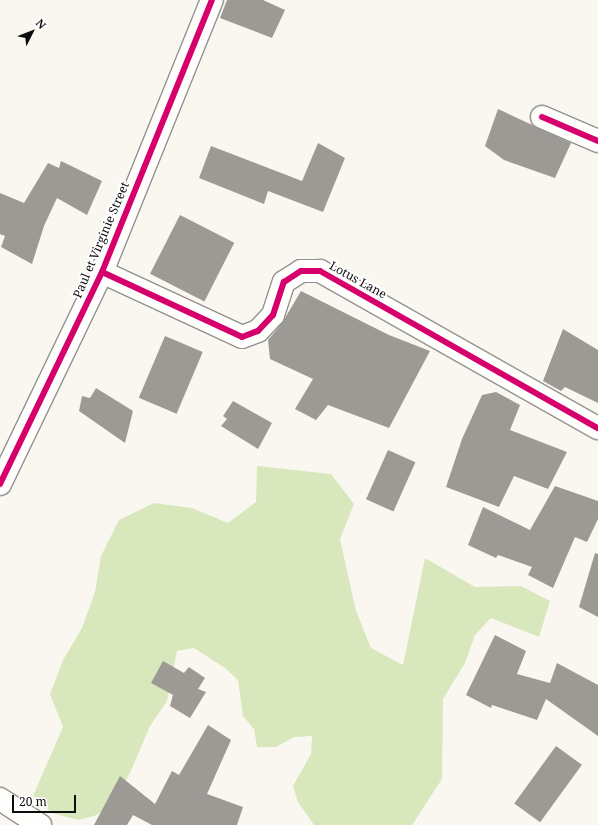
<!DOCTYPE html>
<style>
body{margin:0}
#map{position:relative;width:598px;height:825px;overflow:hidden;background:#faf7f0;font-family:"Noto Serif",serif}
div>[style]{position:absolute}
.forest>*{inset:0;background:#d8e8bc}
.building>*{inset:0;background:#9d9a96;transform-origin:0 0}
.roads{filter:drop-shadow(1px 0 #93928f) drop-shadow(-1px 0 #93928f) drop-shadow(0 1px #93928f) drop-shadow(0 -1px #93928f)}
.minor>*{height:22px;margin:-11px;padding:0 11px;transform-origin:11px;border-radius:11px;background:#fefefd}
.cycleway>*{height:6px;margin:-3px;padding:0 3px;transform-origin:3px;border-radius:3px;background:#d6006c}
span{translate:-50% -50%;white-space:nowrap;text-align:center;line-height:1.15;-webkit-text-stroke:4px #fff;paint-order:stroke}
.street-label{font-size:12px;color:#0c0c0c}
.north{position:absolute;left:12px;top:12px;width:40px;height:40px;-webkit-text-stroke:3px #fff;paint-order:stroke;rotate:48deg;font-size:11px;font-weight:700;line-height:16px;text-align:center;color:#0c0c0c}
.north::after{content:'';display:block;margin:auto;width:14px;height:18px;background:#0c0c0c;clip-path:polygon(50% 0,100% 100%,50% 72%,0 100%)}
.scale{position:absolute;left:12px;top:795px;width:64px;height:18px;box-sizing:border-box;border:2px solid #0c0c0c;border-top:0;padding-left:5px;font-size:12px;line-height:14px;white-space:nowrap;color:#0c0c0c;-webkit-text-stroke:3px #fff;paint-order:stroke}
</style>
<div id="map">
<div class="forest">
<i style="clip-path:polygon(257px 466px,331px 474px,354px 504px,340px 539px,356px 611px,371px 648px,403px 665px,425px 558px,475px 587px,521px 586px,550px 601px,539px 637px,491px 618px,475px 635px,465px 663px,443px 699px,442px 779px,412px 825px,314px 825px,298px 802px,293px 786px,311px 754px,312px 736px,294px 737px,276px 747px,257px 747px,254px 729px,243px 716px,238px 680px,225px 668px,194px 648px,177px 651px,167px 701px,150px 726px,130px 773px,113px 801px,97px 815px,78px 820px,52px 813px,33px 796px,63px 727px,50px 694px,63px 660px,82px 628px,95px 592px,101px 556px,119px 520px,154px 503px,192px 508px,228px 523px,256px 502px)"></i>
</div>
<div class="building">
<i style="clip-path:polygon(227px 0,263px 0,285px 10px,272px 38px,220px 18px)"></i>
<i style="clip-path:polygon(498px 109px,571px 143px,555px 178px,504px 160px,485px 146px)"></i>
<i style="clip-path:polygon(318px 143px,345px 158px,323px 212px,268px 191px,264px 204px,199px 178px,211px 146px,302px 181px)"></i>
<i style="clip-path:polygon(61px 161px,102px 181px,87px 215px,57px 198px,44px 226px,32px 264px,1px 247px,5px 236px,0 234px,0 193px,24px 203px,48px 163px,59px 168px)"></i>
<i style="left:180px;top:215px;width:61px;height:66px;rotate:27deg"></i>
<i style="clip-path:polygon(301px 291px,389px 335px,430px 351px,389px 428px,328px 405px,316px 420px,295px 409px,313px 379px,270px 359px,268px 340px,282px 323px)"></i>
<i style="clip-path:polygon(563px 329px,598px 350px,598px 403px,565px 387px,561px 391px,543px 381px)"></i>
<i style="left:165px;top:336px;width:41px;height:67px;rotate:23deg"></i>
<i style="clip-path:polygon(96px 388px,133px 411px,125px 443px,79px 411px,82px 396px,90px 398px)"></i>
<i style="clip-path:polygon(496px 392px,520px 405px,510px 430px,567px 452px,548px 489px,514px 476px,499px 507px,446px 487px,462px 439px,482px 395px)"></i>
<i style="clip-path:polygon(233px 401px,272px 423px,258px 449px,221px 426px,227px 419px,223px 416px)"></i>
<i style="left:388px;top:450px;width:30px;height:54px;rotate:24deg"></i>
<i style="clip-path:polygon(555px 486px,598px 501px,598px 519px,587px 542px,575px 537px,553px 588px,528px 575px,532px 567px,498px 555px,496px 558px,468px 545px,483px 507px,530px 530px)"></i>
<i style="clip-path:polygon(595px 553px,598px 554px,598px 617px,579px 607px)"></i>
<i style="clip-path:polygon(495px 635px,526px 651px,517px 674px,550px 683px,557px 663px,598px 685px,598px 736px,546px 699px,537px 720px,492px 705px,491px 708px,466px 695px)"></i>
<i style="clip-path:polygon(163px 661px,184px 673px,189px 667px,205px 678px,198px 689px,206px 692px,190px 718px,170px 706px,173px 695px,151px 683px)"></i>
<i style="clip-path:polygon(208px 725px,231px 740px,207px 794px,243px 807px,237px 825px,152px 825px,133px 815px,127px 825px,94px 825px,120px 776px,155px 804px,172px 771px,179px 775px)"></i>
<i style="left:556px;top:746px;width:32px;height:71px;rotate:36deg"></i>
</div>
<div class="roads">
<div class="minor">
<i style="left:542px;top:117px;width:61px;rotate:23.2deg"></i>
<i style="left:102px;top:272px;width:154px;rotate:24.9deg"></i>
<i style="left:242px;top:337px;width:17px;rotate:-21deg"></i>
<i style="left:258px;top:331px;width:22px;rotate:-47deg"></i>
<i style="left:273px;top:315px;width:35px;rotate:-72deg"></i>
<i style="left:284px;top:282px;width:20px;rotate:-33deg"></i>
<i style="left:301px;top:271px;width:19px"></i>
<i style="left:320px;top:271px;width:319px;rotate:29.5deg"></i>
<i style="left:0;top:484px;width:235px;rotate:-64.3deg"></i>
<i style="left:102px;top:272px;width:293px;rotate:-68deg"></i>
<i style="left:0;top:799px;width:48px;rotate:33deg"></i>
</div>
</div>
<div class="cycleway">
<i style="left:542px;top:117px;width:61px;rotate:23.2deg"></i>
<i style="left:102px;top:272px;width:154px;rotate:24.9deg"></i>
<i style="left:242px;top:337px;width:17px;rotate:-21deg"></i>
<i style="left:258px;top:331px;width:22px;rotate:-47deg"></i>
<i style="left:273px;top:315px;width:35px;rotate:-72deg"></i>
<i style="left:284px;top:282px;width:20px;rotate:-33deg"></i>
<i style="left:301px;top:271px;width:19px"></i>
<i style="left:320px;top:271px;width:319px;rotate:29.5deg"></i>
<i style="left:0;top:484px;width:235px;rotate:-64.3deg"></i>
<i style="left:102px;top:272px;width:293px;rotate:-68deg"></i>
</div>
<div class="street-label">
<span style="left:101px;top:240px;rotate:-67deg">Paul et Virginie Street</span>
<span style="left:358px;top:280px;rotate:29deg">Lotus Lane</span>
</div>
<div class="north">N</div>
<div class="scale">20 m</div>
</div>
